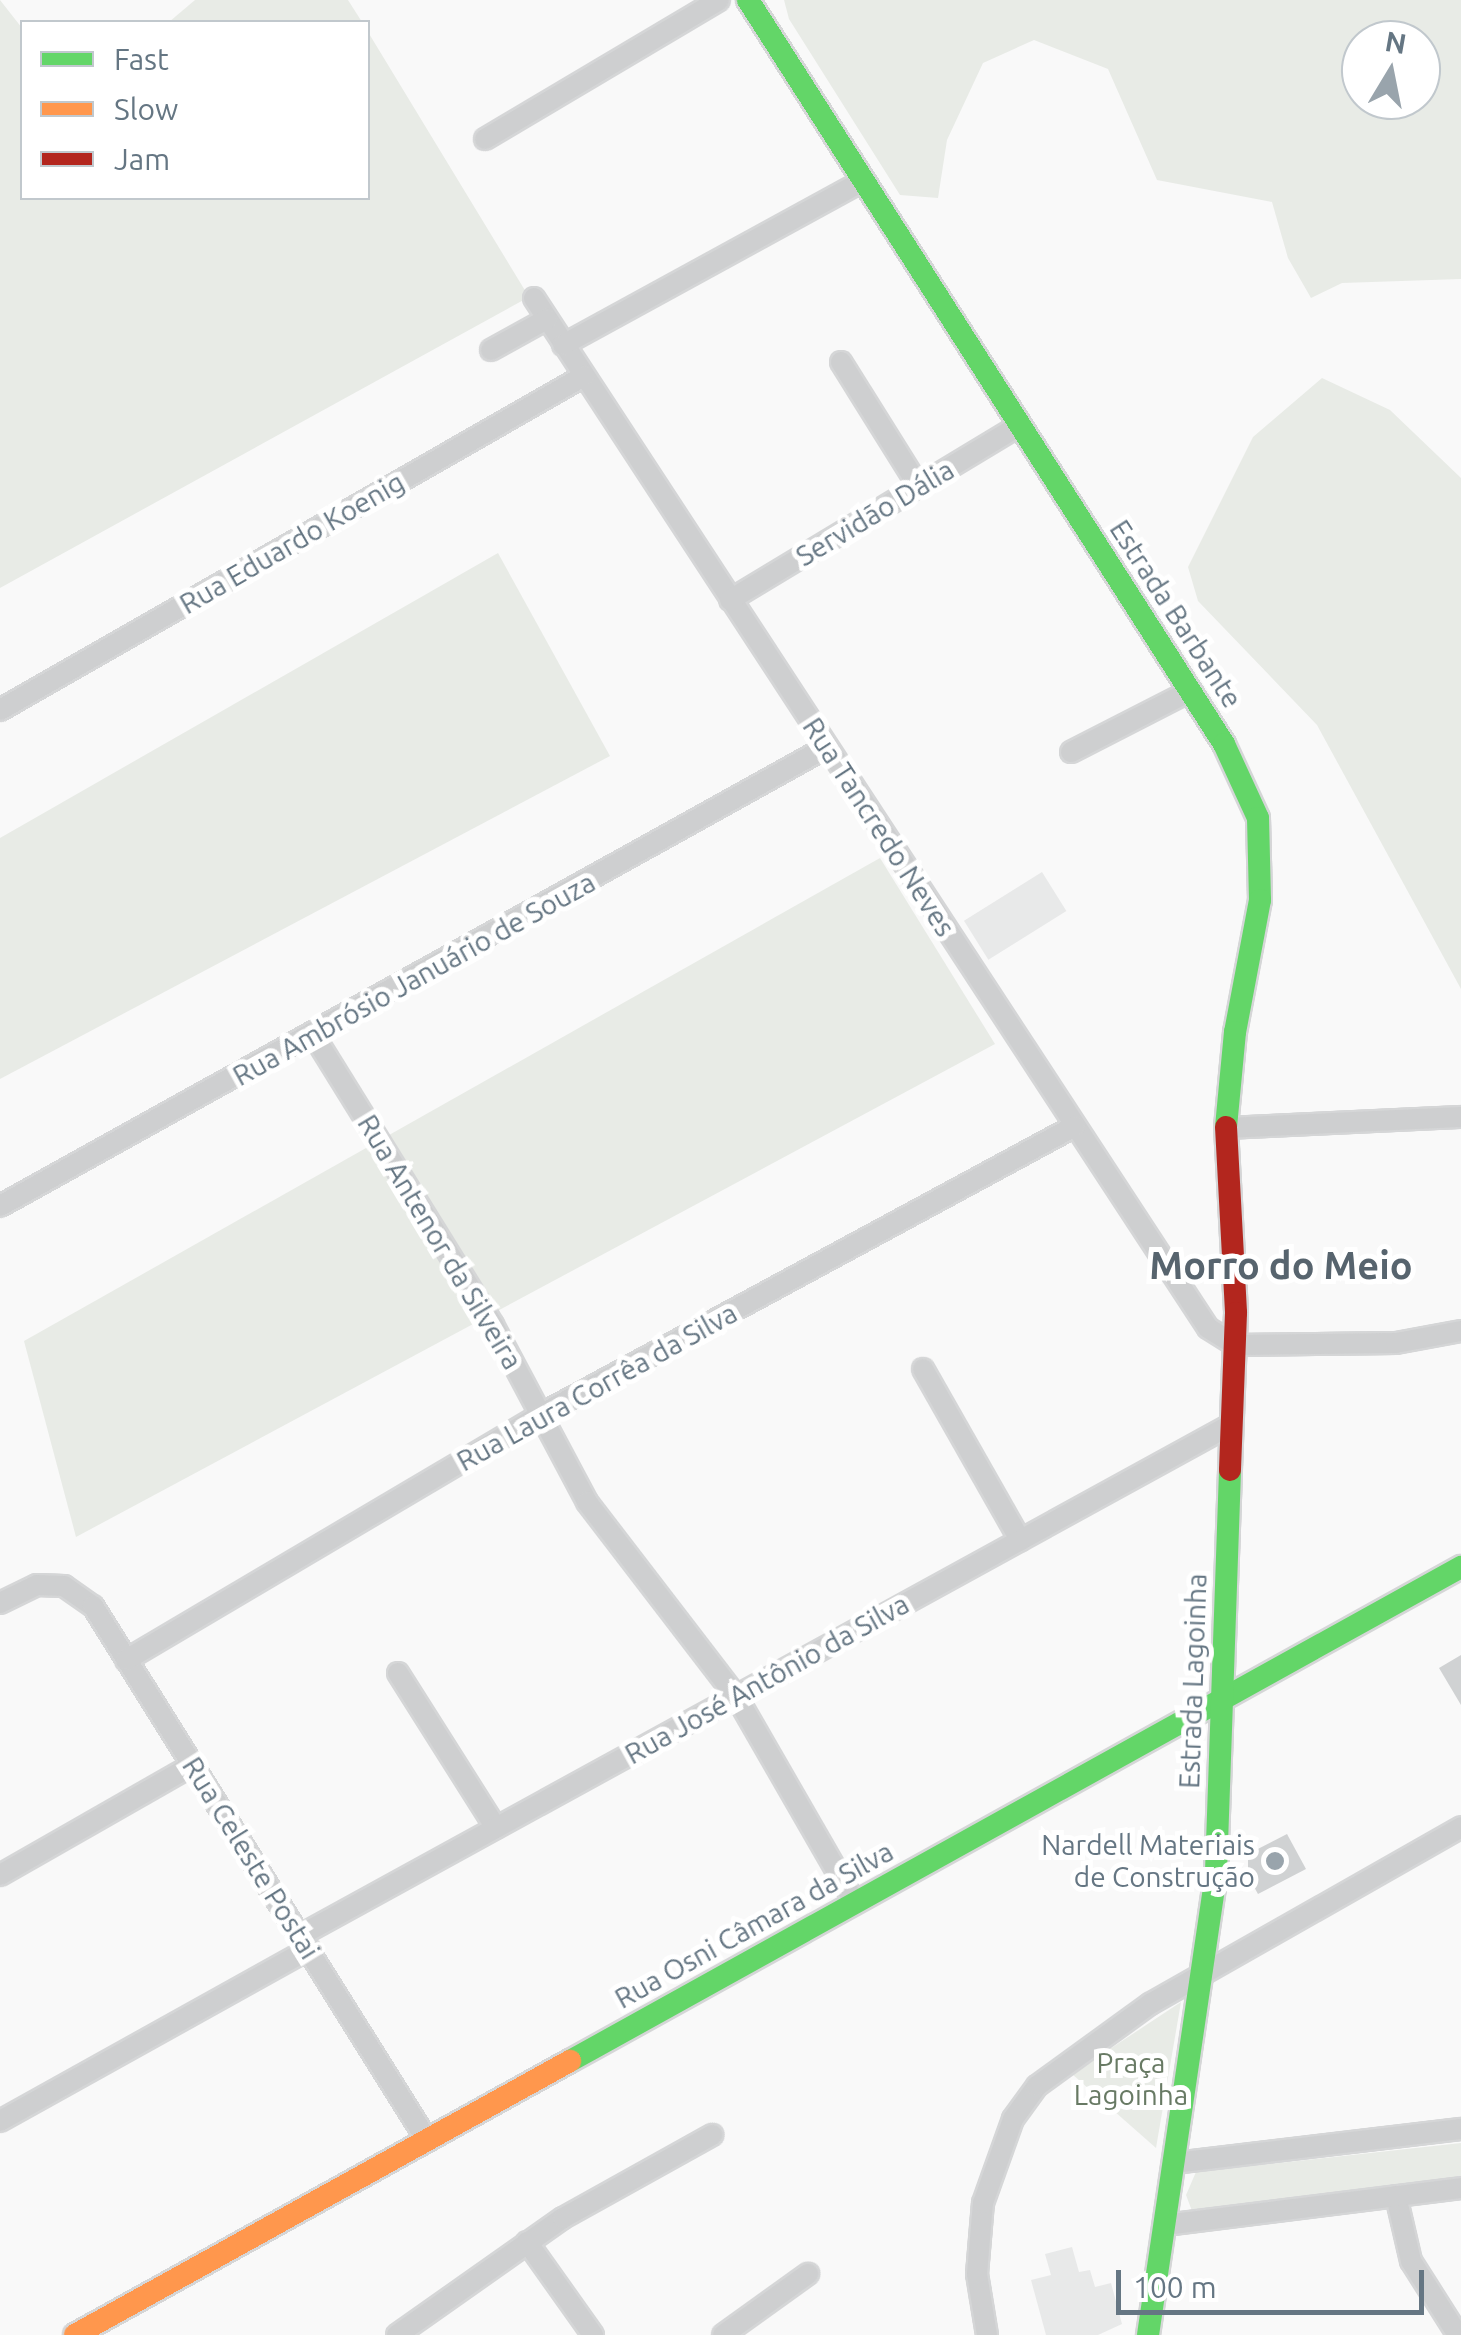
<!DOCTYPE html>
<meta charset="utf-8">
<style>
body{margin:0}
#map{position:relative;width:1461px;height:2335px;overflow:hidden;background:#f9f9f9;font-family:Ubuntu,sans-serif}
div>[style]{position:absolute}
.built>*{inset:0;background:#e8e9e9;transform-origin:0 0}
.green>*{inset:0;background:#e8ebe6}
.building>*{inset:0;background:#d0d2d3}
.roads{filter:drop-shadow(2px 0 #d5d6d7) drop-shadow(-2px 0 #d5d6d7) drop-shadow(0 2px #d5d6d7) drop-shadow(0 -2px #d5d6d7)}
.street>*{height:20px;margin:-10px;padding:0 10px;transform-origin:10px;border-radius:10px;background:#cecfd0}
.fast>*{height:22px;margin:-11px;padding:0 11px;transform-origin:11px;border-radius:11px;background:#63d668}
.slow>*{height:22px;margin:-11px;padding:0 11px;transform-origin:11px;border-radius:11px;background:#ff974d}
.jam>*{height:22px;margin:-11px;padding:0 11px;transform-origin:11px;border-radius:11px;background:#b3261e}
.dots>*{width:28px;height:28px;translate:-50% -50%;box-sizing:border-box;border:5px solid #fff;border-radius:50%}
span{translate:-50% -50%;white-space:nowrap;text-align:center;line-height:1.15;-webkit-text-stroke:10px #fff;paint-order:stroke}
.street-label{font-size:28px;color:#657683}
.poi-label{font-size:28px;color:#657683}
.right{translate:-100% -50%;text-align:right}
.park-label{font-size:28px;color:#687a64}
.district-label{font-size:38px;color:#57646e;font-weight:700}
.legend{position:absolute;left:20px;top:20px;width:350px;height:180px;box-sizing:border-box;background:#fff;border:2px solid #c1c8cd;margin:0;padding:12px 18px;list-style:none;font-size:30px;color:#657683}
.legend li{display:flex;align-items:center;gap:20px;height:50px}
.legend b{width:50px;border:2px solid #c1c8cd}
.north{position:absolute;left:1341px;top:20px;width:100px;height:100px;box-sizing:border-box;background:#fff;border:2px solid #c1c8cd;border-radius:50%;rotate:10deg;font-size:28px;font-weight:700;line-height:40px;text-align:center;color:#657683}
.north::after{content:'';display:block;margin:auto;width:35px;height:45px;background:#99a4ac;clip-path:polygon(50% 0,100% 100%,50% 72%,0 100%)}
.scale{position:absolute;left:1116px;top:2270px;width:308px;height:45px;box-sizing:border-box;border:5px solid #657683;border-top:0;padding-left:12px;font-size:30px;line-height:35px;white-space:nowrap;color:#657683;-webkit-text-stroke:8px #fff;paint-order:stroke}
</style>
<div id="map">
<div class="built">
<i style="left:1042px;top:872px;width:46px;height:92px;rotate:58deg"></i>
<i style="clip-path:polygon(1072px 2247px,1079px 2272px,1090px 2270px,1095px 2287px,1111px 2283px,1122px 2324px,1098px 2335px,1046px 2335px,1031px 2280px,1051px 2275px,1045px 2254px)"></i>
</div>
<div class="green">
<i style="clip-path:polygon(0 0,22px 28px,22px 198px,368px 198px,368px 32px,529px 297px,0 588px)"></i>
<i style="clip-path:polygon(195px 0,348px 0,362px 22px,169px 22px)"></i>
<i style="clip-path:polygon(evenodd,784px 0,1461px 0,1461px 279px,1342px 283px,1311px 298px,1288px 258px,1272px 202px,1157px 180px,1108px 69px,1034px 40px,983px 63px,947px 140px,938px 198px,900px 195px,789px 19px,784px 0,1361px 40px,1421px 40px,1421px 100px,1361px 100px,1361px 40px)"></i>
<i style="clip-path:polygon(1322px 378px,1390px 410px,1461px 478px,1461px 989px,1317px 725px,1198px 601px,1188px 567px,1253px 437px)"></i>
<i style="clip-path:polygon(498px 553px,610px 756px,0 1079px,0 838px)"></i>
<i style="clip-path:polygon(880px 858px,995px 1044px,76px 1537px,24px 1341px)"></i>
<i style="clip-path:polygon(1181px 2002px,1156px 2148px,1072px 2074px)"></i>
<i style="clip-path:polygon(1461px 2143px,1461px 2178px,1192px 2211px,1186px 2195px,1196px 2172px)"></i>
</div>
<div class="building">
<i style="clip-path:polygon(1461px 1655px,1461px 1705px,1439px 1668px)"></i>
<i style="clip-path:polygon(1287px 1834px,1306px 1869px,1258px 1894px,1248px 1876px,1248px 1854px)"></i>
</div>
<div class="roads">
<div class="street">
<i style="left:485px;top:139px;width:272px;rotate:-30.7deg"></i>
<i style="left:534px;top:298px;width:1231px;rotate:56.8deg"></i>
<i style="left:1208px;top:1328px;width:32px;rotate:32deg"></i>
<i style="left:1235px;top:1345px;width:161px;rotate:-0.7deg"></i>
<i style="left:1396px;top:1343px;width:66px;rotate:-10.5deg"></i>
<i style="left:563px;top:345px;width:343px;rotate:-28.7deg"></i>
<i style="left:491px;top:350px;width:64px;rotate:-29deg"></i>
<i style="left:841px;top:362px;width:147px;rotate:58deg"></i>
<i style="left:730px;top:600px;width:339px;rotate:-31.1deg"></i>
<i style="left:0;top:710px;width:673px;rotate:-29.77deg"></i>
<i style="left:1071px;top:752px;width:134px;rotate:-27.1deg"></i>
<i style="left:314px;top:1036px;width:340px;rotate:58.2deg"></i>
<i style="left:493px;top:1325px;width:200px;rotate:62deg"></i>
<i style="left:587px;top:1502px;width:245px;rotate:52.5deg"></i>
<i style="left:736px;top:1696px;width:239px;rotate:60.1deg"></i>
<i style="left:1226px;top:1128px;width:235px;rotate:-2.7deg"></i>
<i style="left:0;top:1206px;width:946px;rotate:-29.03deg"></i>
<i style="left:923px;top:1369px;width:197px;rotate:60.4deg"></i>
<i style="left:0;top:1603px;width:41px;rotate:-25.9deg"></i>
<i style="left:37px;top:1585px;width:27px;rotate:2deg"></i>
<i style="left:64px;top:1586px;width:35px;rotate:35deg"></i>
<i style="left:93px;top:1606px;width:630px;rotate:57.98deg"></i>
<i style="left:126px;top:1660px;width:481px;rotate:-30.6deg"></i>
<i style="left:540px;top:1415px;width:608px;rotate:-28.38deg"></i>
<i style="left:398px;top:1673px;width:183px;rotate:57.7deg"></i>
<i style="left:0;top:1875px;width:222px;rotate:-29.7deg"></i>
<i style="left:301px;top:1935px;width:1062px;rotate:-28.76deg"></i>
<i style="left:0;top:2121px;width:354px;rotate:-29.1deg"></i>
<i style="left:1175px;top:2163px;width:288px;rotate:-6.8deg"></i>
<i style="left:1396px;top:2196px;width:67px;rotate:77deg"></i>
<i style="left:1411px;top:2261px;width:88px;rotate:57.6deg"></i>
<i style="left:1165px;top:2225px;width:298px;rotate:-7.1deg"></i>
<i style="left:527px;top:2242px;width:114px;rotate:54.6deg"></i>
<i style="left:397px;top:2335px;width:203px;rotate:-35.2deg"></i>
<i style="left:563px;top:2218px;width:171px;rotate:-29.1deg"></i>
<i style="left:723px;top:2335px;width:105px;rotate:-35.7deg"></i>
<i style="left:987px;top:2335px;width:62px;rotate:-99.3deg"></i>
<i style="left:977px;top:2274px;width:71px;rotate:-85.2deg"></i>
<i style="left:983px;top:2203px;width:89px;rotate:-70.3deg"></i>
<i style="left:1013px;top:2119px;width:41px;rotate:-54deg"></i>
<i style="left:1037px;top:2086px;width:140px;rotate:-36deg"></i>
<i style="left:1150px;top:2004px;width:358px;rotate:-29.6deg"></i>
</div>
<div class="fast">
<i style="left:748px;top:0;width:883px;rotate:57.39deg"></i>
<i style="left:1224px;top:744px;width:81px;rotate:65.3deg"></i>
<i style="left:1258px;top:818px;width:82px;rotate:88.6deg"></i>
<i style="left:1260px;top:900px;width:134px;rotate:100.7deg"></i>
<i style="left:1235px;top:1032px;width:95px;rotate:95.4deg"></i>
<i style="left:570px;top:2061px;width:1019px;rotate:-29.01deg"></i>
<i style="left:1148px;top:2335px;width:468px;rotate:-81.6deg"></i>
<i style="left:1216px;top:1872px;width:402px;rotate:-88deg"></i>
</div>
<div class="slow">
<i style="left:75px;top:2335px;width:566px;rotate:-28.97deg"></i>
</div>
<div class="jam">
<i style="left:1226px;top:1127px;width:186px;rotate:86.9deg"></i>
<i style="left:1236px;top:1313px;width:157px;rotate:92.2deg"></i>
</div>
</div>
<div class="dots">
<i style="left:1275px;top:1861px;background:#99a4ac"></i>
</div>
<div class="street-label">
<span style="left:875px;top:513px;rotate:-31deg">Servidão Dália</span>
<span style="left:292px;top:543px;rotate:-30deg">Rua Eduardo Koenig</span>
<span style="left:1176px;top:614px;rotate:57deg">Estrada Barbante</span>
<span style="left:879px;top:827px;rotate:57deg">Rua Tancredo Neves</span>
<span style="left:414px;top:979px;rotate:-29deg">Rua Ambrósio Januário de Souza</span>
<span style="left:440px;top:1242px;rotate:59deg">Rua Antenor da Silveira</span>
<span style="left:597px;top:1387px;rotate:-29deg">Rua Laura Corrêa da Silva</span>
<span style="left:767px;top:1679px;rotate:-29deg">Rua José Antônio da Silva</span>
<span style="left:1193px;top:1681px;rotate:-88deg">Estrada Lagoinha</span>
<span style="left:251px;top:1858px;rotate:58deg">Rua Celeste Postai</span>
<span style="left:754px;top:1925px;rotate:-29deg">Rua Osni Câmara da Silva</span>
</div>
<div class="poi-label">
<span class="right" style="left:1255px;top:1861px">Nardell Materiais<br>de Construção</span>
</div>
<div class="park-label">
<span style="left:1131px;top:2079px">Praça<br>Lagoinha</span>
</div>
<div class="district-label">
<span style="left:1281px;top:1266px">Morro do Meio</span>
</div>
<ul class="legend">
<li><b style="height:12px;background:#63d668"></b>Fast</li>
<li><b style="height:12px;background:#ff974d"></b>Slow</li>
<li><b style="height:12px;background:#b3261e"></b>Jam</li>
</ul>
<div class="north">N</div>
<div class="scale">100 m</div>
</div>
